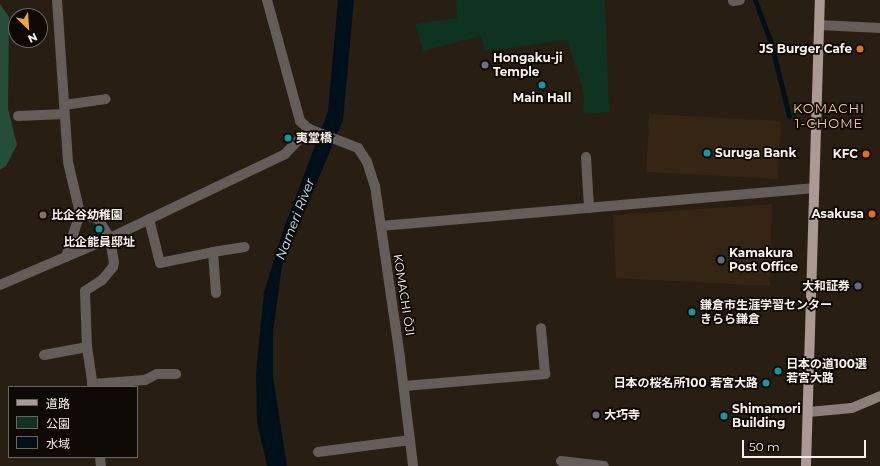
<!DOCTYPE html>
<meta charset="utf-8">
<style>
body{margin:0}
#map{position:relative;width:880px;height:466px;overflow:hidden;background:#291e12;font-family:Montserrat,"Noto Sans JP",sans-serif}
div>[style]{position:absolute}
.built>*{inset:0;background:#352515;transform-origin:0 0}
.green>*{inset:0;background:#0e3321}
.forest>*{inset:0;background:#264d38}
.water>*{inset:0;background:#00101b}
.stream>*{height:5px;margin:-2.5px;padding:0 2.5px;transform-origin:2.5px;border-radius:2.5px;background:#00101b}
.service>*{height:10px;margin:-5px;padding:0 5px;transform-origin:5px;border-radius:5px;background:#655d5a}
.minor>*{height:10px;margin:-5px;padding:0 5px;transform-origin:5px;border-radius:5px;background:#655d5a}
.tertiary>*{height:10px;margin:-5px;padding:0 5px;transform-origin:5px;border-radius:5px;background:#655d5a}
.secondary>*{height:10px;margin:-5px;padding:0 5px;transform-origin:5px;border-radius:5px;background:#8c7f7a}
.primary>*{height:10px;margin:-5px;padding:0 5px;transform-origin:5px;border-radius:5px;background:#ab9993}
.dots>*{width:11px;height:11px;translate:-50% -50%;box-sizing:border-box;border:2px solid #0e0905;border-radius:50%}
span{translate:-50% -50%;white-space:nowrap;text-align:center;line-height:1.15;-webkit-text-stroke:3.5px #0e0905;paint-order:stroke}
.poi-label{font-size:12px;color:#f9f1ea;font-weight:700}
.right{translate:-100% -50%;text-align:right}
.left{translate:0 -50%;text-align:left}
.street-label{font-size:12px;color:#f9f1ea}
.neighbourhood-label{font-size:13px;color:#fbcd89;letter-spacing:1px}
.water-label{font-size:13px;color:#bfe7ff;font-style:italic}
.legend{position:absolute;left:8px;top:386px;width:130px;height:72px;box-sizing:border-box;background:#0e0905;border:1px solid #6c6661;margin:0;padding:5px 7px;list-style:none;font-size:12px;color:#f9f1ea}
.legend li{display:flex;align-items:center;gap:8px;height:20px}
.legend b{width:20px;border:1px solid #6c6661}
.north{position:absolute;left:8px;top:8px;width:40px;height:40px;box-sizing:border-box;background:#0e0905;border:1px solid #6c6661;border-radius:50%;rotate:155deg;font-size:11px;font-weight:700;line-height:16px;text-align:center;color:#f9f1ea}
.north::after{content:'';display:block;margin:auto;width:14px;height:18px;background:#eba93a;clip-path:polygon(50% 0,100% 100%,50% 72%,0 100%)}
.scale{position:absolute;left:742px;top:440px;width:124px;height:18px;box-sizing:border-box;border:2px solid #f9f1ea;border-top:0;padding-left:5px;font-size:12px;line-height:14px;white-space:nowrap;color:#f9f1ea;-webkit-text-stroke:3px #0e0905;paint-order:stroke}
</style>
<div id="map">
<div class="built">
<i style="left:781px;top:121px;width:58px;height:132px;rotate:93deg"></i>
<i style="clip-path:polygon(772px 204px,770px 286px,616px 278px,613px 215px)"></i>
</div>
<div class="green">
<i style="clip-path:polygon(456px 0,605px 0,609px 112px,583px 114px,584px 94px,567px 40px,485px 51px,481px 36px,423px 51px,415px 24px,457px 18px)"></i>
</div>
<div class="forest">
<i style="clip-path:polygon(0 4px,9px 17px,8px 109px,17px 145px,6px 166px,0 170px)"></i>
</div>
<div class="water">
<i style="clip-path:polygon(338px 0,354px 0,343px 120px,282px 266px,273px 332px,273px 377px,287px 466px,267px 466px,257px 422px,256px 374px,264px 292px,284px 228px,328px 111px)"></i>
</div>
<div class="stream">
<i style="left:755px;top:0;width:46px;rotate:69.6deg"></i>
<i style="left:771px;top:43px;width:75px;rotate:76.1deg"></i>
</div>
<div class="service">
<i style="left:733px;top:1px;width:7px;rotate:-8deg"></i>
<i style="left:64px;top:105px;width:42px;rotate:-8.1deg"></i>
<i style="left:18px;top:116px;width:46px;rotate:-2.5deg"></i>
<i style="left:586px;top:157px;width:51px;rotate:86.6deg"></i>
<i style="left:149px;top:219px;width:45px;rotate:76deg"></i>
<i style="left:160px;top:263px;width:54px;rotate:-11.7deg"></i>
<i style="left:213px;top:252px;width:41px;rotate:85.8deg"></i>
<i style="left:213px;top:252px;width:32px;rotate:-9deg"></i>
<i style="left:0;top:285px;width:120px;rotate:-23.1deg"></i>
<i style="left:44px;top:355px;width:44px;rotate:-10.5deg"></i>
<i style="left:92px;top:384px;width:53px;rotate:-4.3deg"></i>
<i style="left:145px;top:380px;width:13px;rotate:-27deg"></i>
<i style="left:157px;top:374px;width:19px"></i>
<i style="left:405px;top:386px;width:141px;rotate:-4.9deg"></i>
<i style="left:545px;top:374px;width:46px;rotate:-95deg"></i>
<i style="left:318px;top:452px;width:93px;rotate:-7.4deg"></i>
<i style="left:561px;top:461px;width:43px;rotate:6.6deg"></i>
</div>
<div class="minor">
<i style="left:57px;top:0;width:162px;rotate:86.1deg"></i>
<i style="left:68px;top:162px;width:52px;rotate:76.8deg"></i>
<i style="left:80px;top:213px;width:19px;rotate:18deg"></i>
<i style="left:98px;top:219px;width:22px;rotate:58deg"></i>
<i style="left:110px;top:238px;width:24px;rotate:81deg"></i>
<i style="left:114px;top:262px;width:5px;rotate:101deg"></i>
<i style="left:113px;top:267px;width:17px;rotate:130deg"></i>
<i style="left:102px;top:280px;width:20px;rotate:147deg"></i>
<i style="left:85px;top:291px;width:56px;rotate:88deg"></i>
<i style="left:87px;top:347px;width:40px;rotate:81.5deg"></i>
<i style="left:819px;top:25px;width:61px;rotate:2.8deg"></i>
<i style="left:381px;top:226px;width:435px;rotate:-5deg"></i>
<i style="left:110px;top:238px;width:194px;rotate:-25.6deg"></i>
<i style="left:285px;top:154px;width:35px;rotate:-46deg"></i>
<i style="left:66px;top:257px;width:46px;rotate:-72.3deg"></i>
<i style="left:100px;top:457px;width:9px;rotate:84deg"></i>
</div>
<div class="tertiary">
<i style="left:267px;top:0;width:125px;rotate:74.7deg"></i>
<i style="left:300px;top:121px;width:12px;rotate:42deg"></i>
<i style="left:309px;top:129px;width:53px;rotate:21.2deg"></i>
<i style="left:358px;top:148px;width:17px;rotate:57deg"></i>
<i style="left:367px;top:162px;width:25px;rotate:72deg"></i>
<i style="left:375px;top:186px;width:174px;rotate:81.7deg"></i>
<i style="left:400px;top:358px;width:109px;rotate:83.1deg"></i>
</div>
<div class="secondary">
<i style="left:809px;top:412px;width:43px;rotate:-5.3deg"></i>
<i style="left:852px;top:408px;width:30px;rotate:-23deg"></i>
</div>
<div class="primary">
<i style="left:806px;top:466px;width:466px;rotate:-88.3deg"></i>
</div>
<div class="dots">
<i style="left:860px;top:49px;background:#e8710a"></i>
<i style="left:485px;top:65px;background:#6b7280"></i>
<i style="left:542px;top:85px;background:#0f9aa8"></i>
<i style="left:288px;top:138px;background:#0f9aa8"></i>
<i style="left:707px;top:153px;background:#0f9aa8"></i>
<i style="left:866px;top:154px;background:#e8710a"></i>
<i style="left:872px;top:214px;background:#e8710a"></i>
<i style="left:43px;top:215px;background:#8d6e63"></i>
<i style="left:99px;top:229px;background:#0f9aa8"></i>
<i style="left:721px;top:260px;background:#5c6f8a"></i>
<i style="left:858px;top:286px;background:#5c6f8a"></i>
<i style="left:692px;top:312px;background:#0f9aa8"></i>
<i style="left:778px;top:371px;background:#0f9aa8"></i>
<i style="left:766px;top:383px;background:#0f9aa8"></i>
<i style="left:596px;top:415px;background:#6b7280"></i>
<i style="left:724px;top:416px;background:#0f9aa8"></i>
</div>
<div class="poi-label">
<span class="right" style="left:852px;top:49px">JS Burger Cafe</span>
<span class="left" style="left:493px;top:65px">Hongaku-ji<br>Temple</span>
<span style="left:542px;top:98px">Main Hall</span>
<span class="left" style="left:296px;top:138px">夷堂橋</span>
<span class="left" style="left:715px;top:153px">Suruga Bank</span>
<span class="right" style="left:858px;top:154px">KFC</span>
<span class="right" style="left:864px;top:214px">Asakusa</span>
<span class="left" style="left:51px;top:215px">比企谷幼稚園</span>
<span style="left:99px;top:242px">比企能員邸址</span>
<span class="left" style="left:729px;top:260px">Kamakura<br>Post Office</span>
<span class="right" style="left:850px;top:286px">大和証券</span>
<span class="left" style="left:700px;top:312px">鎌倉市生涯学習センター<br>きらら鎌倉</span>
<span class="left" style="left:786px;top:371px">日本の道100選<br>若宮大路</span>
<span class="right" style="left:758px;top:383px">日本の桜名所100 若宮大路</span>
<span class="left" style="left:732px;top:416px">Shimamori<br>Building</span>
<span class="left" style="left:604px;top:415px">大巧寺</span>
</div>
<div class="street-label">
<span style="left:404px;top:295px;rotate:81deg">KOMACHI ŌJI</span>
</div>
<div class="neighbourhood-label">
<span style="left:829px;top:116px">KOMACHI<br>1-CHOME</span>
</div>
<div class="water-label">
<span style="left:295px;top:219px;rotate:-69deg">Nameri River</span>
</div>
<ul class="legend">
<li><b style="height:5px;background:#ab9993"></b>道路</li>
<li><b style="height:11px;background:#0e3321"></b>公園</li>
<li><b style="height:11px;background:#00101b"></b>水域</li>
</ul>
<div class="north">N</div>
<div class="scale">50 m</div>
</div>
